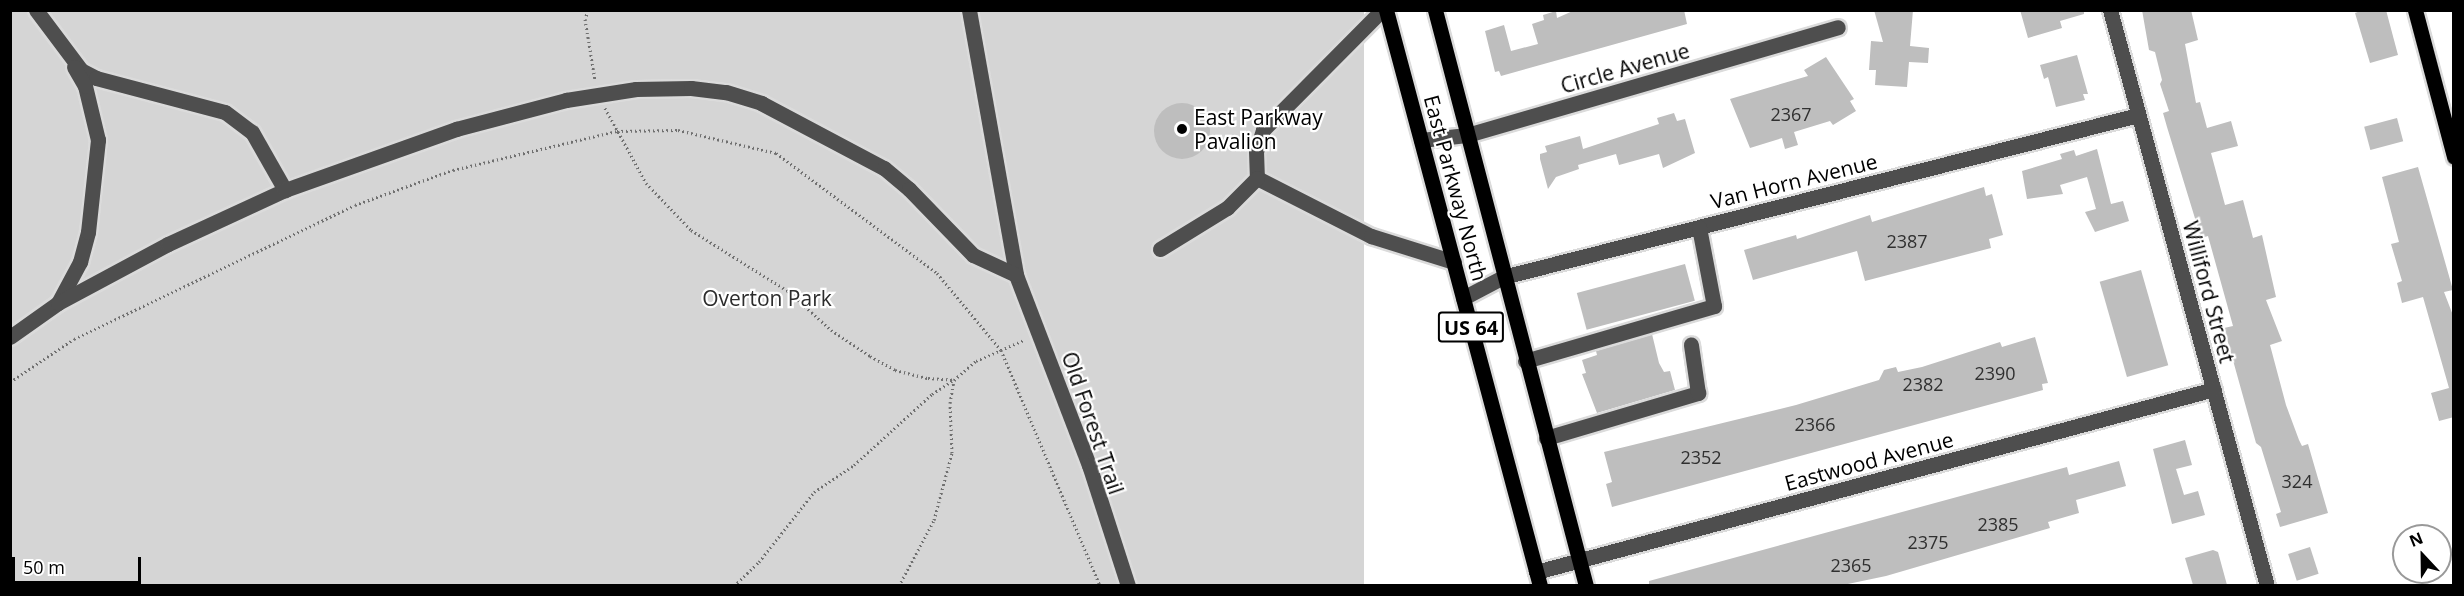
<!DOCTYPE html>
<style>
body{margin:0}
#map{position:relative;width:2464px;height:596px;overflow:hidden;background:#fff;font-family:"Open Sans",sans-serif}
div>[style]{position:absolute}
.green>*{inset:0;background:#d5d5d5;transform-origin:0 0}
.building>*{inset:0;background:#bebebe;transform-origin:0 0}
.round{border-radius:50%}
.path>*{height:3px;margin-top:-1.5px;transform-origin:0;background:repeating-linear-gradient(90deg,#707070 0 1.5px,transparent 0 4.5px)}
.roads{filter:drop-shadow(2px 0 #dbdbdb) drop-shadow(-2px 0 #dbdbdb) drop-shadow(0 2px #dbdbdb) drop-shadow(0 -2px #dbdbdb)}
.minor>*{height:15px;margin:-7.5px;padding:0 7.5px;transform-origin:7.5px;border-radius:7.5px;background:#4e4e4e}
.major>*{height:15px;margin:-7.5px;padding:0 7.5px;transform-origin:7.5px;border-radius:7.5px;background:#000}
.dots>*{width:16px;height:16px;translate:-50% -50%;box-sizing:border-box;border:3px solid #fff;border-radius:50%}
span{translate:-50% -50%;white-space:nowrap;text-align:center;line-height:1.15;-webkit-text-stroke:4.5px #fff;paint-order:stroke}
.number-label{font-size:18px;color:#303030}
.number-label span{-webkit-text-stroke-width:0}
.shield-label span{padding:2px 4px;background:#fff;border:2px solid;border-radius:4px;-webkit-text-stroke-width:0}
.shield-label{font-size:20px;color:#000;font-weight:700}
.street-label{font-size:21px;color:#000}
.poi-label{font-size:21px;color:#000}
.left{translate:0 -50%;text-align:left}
.park-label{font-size:21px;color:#2c2c2c}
.frame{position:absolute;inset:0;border:12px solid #000;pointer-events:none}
.north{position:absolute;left:2392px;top:524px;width:60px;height:60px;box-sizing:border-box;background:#fff;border:2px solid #999;border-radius:50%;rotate:338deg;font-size:16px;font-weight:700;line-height:24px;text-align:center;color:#000}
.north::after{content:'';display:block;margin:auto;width:21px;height:27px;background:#000;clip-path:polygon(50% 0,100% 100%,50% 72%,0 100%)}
.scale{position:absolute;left:12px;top:557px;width:129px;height:27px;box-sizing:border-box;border:3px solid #000;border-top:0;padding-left:8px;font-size:18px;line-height:21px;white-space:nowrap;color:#000;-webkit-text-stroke:4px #fff;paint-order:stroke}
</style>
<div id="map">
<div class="green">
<i style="left:10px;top:11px;width:1354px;height:574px"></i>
</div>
<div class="building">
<i style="clip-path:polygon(1575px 10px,1684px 10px,1687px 24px,1501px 76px,1499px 71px,1495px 72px,1485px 31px,1504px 25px,1511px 51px,1538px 44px,1532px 24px,1544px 20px,1543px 15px,1556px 11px,1557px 18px)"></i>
<i style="clip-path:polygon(1874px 10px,1913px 10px,1910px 46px,1929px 48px,1928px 63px,1909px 62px,1907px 87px,1875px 85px,1876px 70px,1869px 70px,1871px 41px,1883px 42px)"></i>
<i style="clip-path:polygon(2020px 10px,2084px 10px,2084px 14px,2060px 21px,2062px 28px,2028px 38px)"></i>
<i style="clip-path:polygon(2142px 10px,2191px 10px,2198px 40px,2185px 44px,2196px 103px,2200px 102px,2207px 128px,2231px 121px,2238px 146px,2211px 153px,2225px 205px,2243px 200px,2253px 238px,2262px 235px,2276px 297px,2266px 300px,2282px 341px,2270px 345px,2286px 405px,2299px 440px,2302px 446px,2308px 444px,2328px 513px,2280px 527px,2276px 514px,2281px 512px,2261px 447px,2256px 443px,2224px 328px,2233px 326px,2208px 236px,2201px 238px,2167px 127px,2163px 113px,2169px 111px,2160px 84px,2162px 80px,2155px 52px,2149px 50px)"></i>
<i style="clip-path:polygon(2363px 10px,2386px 10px,2398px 55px,2370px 63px,2355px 13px)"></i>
<i style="clip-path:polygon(2077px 55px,2088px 94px,2083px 94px,2085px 100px,2056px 107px,2048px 77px,2044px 79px,2040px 65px)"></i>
<i style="clip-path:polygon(1826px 57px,1854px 99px,1850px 101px,1856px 111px,1833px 125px,1830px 121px,1794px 132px,1798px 145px,1785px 149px,1782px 138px,1750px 148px,1730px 99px,1808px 76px,1804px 70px)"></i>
<i class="round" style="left:1154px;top:103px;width:56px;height:56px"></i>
<i style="clip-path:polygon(1674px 113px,1677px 121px,1685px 119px,1695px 153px,1663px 168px,1659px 154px,1619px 165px,1616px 154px,1578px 165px,1579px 169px,1556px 177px,1548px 189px,1540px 159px,1540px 154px,1547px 152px,1545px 146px,1580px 136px,1583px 149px,1659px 124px,1657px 118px)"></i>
<i style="left:2397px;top:118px;width:24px;height:34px;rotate:75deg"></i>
<i style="clip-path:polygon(2097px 149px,2111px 204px,2123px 201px,2129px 221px,2095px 232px,2085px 212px,2096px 209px,2087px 177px,2060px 185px,2063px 194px,2027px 199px,2022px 171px,2062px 159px,2060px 154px,2074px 150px,2076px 156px)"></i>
<i style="clip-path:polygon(2418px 167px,2453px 290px,2444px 292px,2454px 318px,2454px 417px,2439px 421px,2431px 393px,2449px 388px,2423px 297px,2402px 303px,2397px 283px,2402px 281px,2391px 244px,2399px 242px,2382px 177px)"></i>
<i style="clip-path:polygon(1984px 187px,1986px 196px,1992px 194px,2003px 235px,1989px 239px,1991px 248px,1865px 281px,1857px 251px,1753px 280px,1744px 250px,1796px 235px,1797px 239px,1870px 215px,1872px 222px)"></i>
<i style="left:1685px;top:264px;width:38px;height:112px;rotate:75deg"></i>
<i style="left:2141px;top:270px;width:99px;height:43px;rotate:74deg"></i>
<i style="clip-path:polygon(1652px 334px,1659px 363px,1664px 372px,1670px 371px,1675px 390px,1597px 413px,1582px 374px,1586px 373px,1582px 360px,1597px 355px,1596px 351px)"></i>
<i style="clip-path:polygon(2035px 337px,2048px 383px,2042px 384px,2043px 390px,1612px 507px,1606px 484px,1612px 482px,1604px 452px,1796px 405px,1879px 380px,1884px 370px,1896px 367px,1898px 372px,1922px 367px,2000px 342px,2002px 347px)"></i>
<i style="clip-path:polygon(2185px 440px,2192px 465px,2176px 469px,2184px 495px,2198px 491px,2205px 515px,2172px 524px,2153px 449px)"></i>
<i style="clip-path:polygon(2119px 461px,2126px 486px,2076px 500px,2079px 513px,2048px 522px,2050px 528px,1886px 576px,1843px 585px,1649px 585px,1649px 581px,2067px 467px,2069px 475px)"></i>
<i style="left:2310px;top:547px;width:28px;height:23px;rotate:72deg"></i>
<i style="clip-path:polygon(2213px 550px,2218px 552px,2227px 585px,2193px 585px,2185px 558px)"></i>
</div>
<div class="path">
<i style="left:588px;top:10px;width:9px;rotate:108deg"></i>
<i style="left:585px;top:19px;width:62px;rotate:80.7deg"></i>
<i style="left:605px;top:108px;width:85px;rotate:61.3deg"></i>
<i style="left:646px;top:183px;width:65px;rotate:46.2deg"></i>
<i style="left:691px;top:230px;width:115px;rotate:32.2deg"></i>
<i style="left:788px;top:291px;width:58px;rotate:42.2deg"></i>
<i style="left:831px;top:330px;width:47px;rotate:33.7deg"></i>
<i style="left:870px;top:356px;width:29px;rotate:29deg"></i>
<i style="left:895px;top:370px;width:34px;rotate:14deg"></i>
<i style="left:928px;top:378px;width:26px;rotate:4deg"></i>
<i style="left:10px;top:382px;width:77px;rotate:-33.9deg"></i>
<i style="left:74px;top:339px;width:311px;rotate:-25.5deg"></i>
<i style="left:355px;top:205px;width:104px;rotate:-19.7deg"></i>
<i style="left:453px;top:170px;width:169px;rotate:-13.4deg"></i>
<i style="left:617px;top:131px;width:61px;rotate:-0.9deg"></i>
<i style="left:678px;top:130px;width:101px;rotate:13.2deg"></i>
<i style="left:776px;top:153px;width:201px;rotate:36.7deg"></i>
<i style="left:937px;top:273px;width:100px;rotate:50.3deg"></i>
<i style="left:1001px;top:350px;width:256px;rotate:67.2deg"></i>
<i style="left:734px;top:586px;width:35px;rotate:-44deg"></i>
<i style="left:759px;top:562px;width:89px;rotate:-51.8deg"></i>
<i style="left:814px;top:492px;width:48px;rotate:-34deg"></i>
<i style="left:854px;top:465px;width:105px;rotate:-42.3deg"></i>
<i style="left:932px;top:394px;width:24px;rotate:-33deg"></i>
<i style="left:899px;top:586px;width:75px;rotate:-62.1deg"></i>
<i style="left:934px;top:520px;width:69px;rotate:-75deg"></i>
<i style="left:952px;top:453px;width:50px;rotate:-92.3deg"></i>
<i style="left:950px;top:403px;width:23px;rotate:-80deg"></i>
<i style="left:954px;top:380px;width:29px;rotate:-41deg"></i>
<i style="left:976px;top:361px;width:52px;rotate:-23.6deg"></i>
</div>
<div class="roads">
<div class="minor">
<i style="left:36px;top:10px;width:75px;rotate:53.1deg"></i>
<i style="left:81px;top:70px;width:17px;rotate:28deg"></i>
<i style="left:96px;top:78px;width:133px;rotate:14.8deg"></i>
<i style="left:225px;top:112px;width:34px;rotate:37deg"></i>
<i style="left:252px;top:132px;width:67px;rotate:60.4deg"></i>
<i style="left:969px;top:10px;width:269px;rotate:79.9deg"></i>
<i style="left:1016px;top:275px;width:204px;rotate:69deg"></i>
<i style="left:1089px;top:465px;width:127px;rotate:72.1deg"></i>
<i style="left:1382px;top:10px;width:169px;rotate:134.8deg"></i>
<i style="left:1263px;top:130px;width:22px;rotate:108deg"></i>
<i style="left:1256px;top:151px;width:27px;rotate:88deg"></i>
<i style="left:1257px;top:178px;width:128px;rotate:27deg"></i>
<i style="left:1371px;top:236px;width:87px;rotate:17.4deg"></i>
<i style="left:2110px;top:10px;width:597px;rotate:74.75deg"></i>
<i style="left:1421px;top:140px;width:46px;rotate:-6.2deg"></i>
<i style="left:1467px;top:135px;width:386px;rotate:-16.2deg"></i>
<i style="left:1160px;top:249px;width:79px;rotate:-31.5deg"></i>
<i style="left:1227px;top:208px;width:42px;rotate:-45deg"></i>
<i style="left:1463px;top:298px;width:45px;rotate:-27.7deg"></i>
<i style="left:1503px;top:277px;width:655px;rotate:-14.31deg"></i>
<i style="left:58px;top:303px;width:47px;rotate:-61.8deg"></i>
<i style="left:80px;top:262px;width:31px;rotate:-75deg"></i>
<i style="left:88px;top:232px;width:93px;rotate:-83.8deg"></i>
<i style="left:98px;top:140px;width:56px;rotate:-103.5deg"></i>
<i style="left:85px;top:86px;width:22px;rotate:-120deg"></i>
<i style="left:10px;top:337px;width:59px;rotate:-35.3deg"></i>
<i style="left:58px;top:303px;width:125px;rotate:-28.2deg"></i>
<i style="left:168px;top:244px;width:129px;rotate:-24.8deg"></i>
<i style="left:285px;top:190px;width:182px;rotate:-19.6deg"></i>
<i style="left:456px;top:129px;width:114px;rotate:-14.8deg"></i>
<i style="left:566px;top:100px;width:71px;rotate:-8.9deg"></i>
<i style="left:636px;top:89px;width:55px;rotate:-1deg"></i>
<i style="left:691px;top:88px;width:35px;rotate:7deg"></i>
<i style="left:726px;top:92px;width:37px;rotate:17deg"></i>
<i style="left:761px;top:103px;width:139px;rotate:27.9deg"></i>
<i style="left:884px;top:168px;width:33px;rotate:40deg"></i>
<i style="left:909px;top:189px;width:92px;rotate:45.9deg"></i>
<i style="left:973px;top:255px;width:47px;rotate:24.9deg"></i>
<i style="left:1525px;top:361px;width:197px;rotate:-16.2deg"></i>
<i style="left:1714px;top:306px;width:80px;rotate:-100.8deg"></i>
<i style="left:1546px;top:438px;width:159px;rotate:-16.5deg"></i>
<i style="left:1698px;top:393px;width:49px;rotate:-98.3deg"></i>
<i style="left:1536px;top:572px;width:702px;rotate:-15.1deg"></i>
</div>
<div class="major">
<i style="left:1386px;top:10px;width:596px;rotate:75.03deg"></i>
<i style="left:1435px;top:10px;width:595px;rotate:75.31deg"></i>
<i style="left:2415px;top:10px;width:152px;rotate:75.1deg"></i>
</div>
</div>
<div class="dots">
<i style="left:1182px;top:129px;background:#000"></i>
</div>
<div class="number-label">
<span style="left:1791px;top:114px">2367</span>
<span style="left:1907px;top:241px">2387</span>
<span style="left:1995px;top:373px">2390</span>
<span style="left:1923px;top:384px">2382</span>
<span style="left:1815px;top:424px">2366</span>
<span style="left:1701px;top:457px">2352</span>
<span style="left:2297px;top:481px">324</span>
<span style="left:1998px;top:524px">2385</span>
<span style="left:1928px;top:542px">2375</span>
<span style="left:1851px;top:565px">2365</span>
</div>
<div class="shield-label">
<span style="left:1471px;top:327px">US 64</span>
</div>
<div class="street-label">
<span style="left:1625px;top:68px;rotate:-16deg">Circle Avenue</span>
<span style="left:1794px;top:181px;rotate:-14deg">Van Horn Avenue</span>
<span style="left:1456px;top:188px;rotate:75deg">East Parkway North</span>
<span style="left:2209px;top:292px;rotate:75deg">Williford Street</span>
<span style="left:1093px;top:423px;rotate:71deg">Old Forest Trail</span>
<span style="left:1869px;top:461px;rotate:-15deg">Eastwood Avenue</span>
</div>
<div class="poi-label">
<span class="left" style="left:1194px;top:129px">East Parkway<br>Pavalion</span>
</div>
<div class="park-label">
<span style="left:767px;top:298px">Overton Park</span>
</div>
<div class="frame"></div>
<div class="north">N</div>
<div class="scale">50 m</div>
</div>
